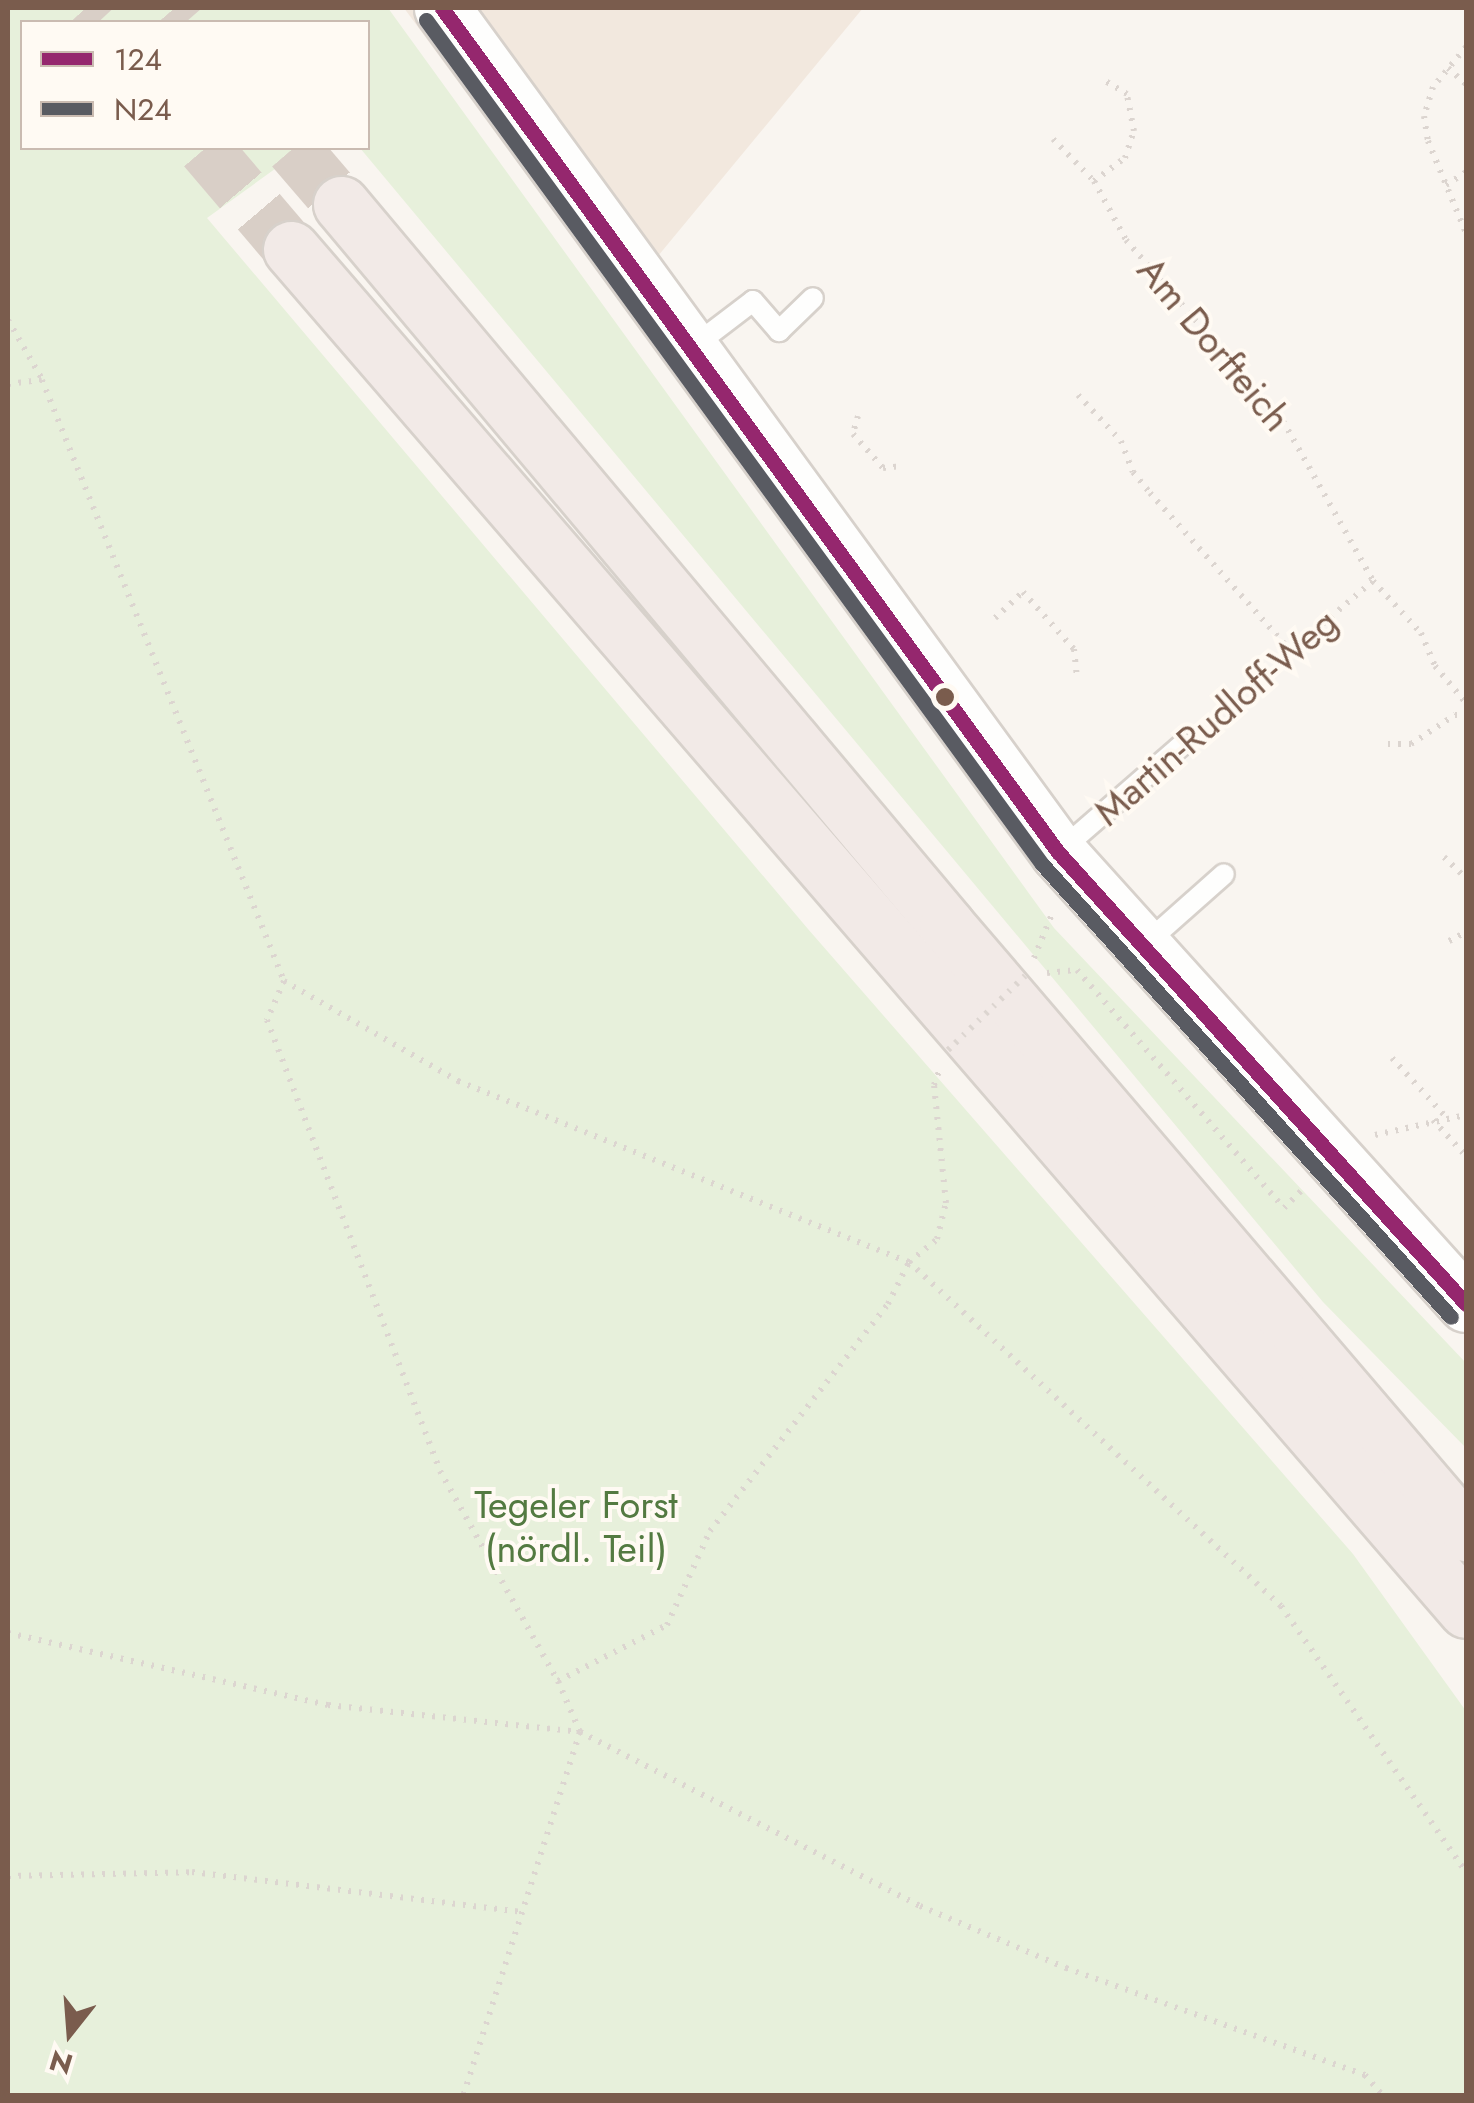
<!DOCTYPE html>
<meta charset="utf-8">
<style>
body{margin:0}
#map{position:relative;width:1474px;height:2103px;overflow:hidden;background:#f9f5f0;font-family:Jost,sans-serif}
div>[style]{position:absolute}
.residential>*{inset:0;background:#f2e8de}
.green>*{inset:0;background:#e7f0db}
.highway-tunnel>*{height:55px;margin-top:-27.5px;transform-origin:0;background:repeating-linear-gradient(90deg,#d9cfc7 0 55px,transparent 0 83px)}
.path>*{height:6px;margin-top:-3px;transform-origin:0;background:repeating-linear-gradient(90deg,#dcd5d0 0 2.5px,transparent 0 10.5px)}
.roads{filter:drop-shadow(2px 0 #d7d1cb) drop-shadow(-2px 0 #d7d1cb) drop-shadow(0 2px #d7d1cb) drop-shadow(0 -2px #d7d1cb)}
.lane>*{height:20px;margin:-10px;padding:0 10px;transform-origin:10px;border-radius:10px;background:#fefefd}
.secondary>*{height:55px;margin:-27.5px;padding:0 27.5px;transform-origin:27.5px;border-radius:27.5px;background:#fefefd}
.highway>*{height:55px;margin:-27.5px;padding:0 27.5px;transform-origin:27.5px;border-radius:27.5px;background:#f2eae7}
.path-bridge>*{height:6px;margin-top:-3px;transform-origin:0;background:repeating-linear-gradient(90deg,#dcd5d0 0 2.5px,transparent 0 10.5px)}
.bus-1>*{height:15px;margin:-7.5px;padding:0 7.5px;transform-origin:7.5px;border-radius:7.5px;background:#95276e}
.bus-2>*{height:15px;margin:-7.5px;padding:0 7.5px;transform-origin:7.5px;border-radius:7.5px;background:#595b62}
.dots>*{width:28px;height:28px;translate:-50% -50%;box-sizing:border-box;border:5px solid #fffaf3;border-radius:50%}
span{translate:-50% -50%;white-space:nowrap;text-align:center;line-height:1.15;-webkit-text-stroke:8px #fffaf3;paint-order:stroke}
.street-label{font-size:38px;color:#7a5c4d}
.park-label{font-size:38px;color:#537a41}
.frame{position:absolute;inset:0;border:10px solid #7a5c4d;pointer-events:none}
.legend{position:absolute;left:20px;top:20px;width:350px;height:130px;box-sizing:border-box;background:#fffaf3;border:2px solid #cabbb1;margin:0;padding:12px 18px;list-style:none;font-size:30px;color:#7a5c4d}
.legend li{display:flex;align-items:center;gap:20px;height:50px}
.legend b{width:50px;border:2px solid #cabbb1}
.north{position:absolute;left:20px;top:1983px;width:100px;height:100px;-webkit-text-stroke:8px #fffaf3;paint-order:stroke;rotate:197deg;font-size:28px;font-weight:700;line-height:40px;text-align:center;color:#7a5c4d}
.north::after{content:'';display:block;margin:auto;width:35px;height:45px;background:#7a5c4d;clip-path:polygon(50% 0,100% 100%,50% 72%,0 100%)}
</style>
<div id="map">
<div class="residential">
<i style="clip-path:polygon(404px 8px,863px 8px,620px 302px)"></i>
</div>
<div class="green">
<i style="clip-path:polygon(8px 8px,388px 8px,1054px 928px,1466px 1363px,1466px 1448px,1323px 1302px,360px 148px,368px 148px,368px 22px,22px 22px,22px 148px,304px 148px,207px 218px,808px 929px,1353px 1554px,1466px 1711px,1466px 2095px,8px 2095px)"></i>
</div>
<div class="highway-tunnel">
<i style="left:85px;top:8px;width:19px;rotate:47deg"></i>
<i style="left:174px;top:8px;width:18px;rotate:49deg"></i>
<i style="left:205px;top:148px;width:133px;rotate:49.6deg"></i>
<i style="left:293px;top:148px;width:74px;rotate:49.4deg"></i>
</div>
<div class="path">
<i style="left:1466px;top:47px;width:52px;rotate:129.5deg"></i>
<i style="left:1433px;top:87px;width:30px;rotate:107deg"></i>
<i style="left:1424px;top:116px;width:25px;rotate:81deg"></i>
<i style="left:1428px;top:141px;width:100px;rotate:67.6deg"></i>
<i style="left:1448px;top:68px;width:24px;rotate:42deg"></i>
<i style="left:1053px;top:139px;width:59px;rotate:45.7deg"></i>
<i style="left:1094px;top:181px;width:67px;rotate:61.5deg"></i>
<i style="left:1126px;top:240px;width:240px;rotate:49.1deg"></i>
<i style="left:1283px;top:421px;width:184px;rotate:60.6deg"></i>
<i style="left:1373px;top:581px;width:71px;rotate:47.3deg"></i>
<i style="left:1421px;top:633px;width:36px;rotate:67deg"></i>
<i style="left:1435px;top:666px;width:48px;rotate:50deg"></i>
<i style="left:1094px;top:181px;width:39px;rotate:-37deg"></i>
<i style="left:1125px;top:158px;width:28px;rotate:-72deg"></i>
<i style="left:1134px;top:131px;width:38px;rotate:-101deg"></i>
<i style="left:1127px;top:94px;width:27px;rotate:-149deg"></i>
<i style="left:1446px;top:185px;width:24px;rotate:-33deg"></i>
<i style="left:8px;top:320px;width:68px;rotate:60deg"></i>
<i style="left:8px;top:384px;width:34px;rotate:-7deg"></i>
<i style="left:42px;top:380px;width:648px;rotate:68.07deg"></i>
<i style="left:284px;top:981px;width:201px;rotate:29.9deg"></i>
<i style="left:458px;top:1081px;width:486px;rotate:21.9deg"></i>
<i style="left:909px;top:1262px;width:507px;rotate:42.76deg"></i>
<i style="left:1281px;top:1606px;width:324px;rotate:55.2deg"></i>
<i style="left:1078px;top:395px;width:63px;rotate:46.9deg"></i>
<i style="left:1121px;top:441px;width:33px;rotate:69deg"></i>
<i style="left:1133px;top:472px;width:27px;rotate:51deg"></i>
<i style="left:1150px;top:493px;width:212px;rotate:48.3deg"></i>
<i style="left:858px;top:416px;width:19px;rotate:106deg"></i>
<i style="left:853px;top:434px;width:45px;rotate:48.6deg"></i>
<i style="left:883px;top:468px;width:18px;rotate:-6deg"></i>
<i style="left:995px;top:618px;width:38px;rotate:-43deg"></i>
<i style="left:1023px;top:592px;width:76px;rotate:48.2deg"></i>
<i style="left:1074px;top:649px;width:31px;rotate:84deg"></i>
<i style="left:1203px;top:726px;width:223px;rotate:-40.5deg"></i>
<i style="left:1388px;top:744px;width:23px"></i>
<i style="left:1411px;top:744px;width:53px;rotate:-33.4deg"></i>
<i style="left:1455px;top:715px;width:11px"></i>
<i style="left:1444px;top:857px;width:30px;rotate:44deg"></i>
<i style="left:1449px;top:941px;width:19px;rotate:-28deg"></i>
<i style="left:1034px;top:958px;width:48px;rotate:-67.8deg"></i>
<i style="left:1047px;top:973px;width:30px;rotate:-6deg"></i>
<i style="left:1077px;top:970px;width:315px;rotate:49deg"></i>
<i style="left:1284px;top:1208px;width:27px;rotate:-45deg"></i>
<i style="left:284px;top:981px;width:43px;rotate:113.6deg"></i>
<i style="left:267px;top:1020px;width:483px;rotate:69deg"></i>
<i style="left:440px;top:1471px;width:241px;rotate:60.7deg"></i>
<i style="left:558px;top:1681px;width:56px;rotate:66.7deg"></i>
<i style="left:580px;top:1732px;width:382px;rotate:107.8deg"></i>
<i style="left:1392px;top:1058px;width:81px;rotate:47.5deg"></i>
<i style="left:1433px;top:1120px;width:49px;rotate:47.5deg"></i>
<i style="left:1375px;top:1135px;width:93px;rotate:-12.4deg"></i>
<i style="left:8px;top:1633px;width:328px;rotate:12.7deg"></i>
<i style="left:328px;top:1705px;width:253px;rotate:6.1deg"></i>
<i style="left:580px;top:1732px;width:382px;rotate:27.1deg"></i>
<i style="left:920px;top:1906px;width:159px;rotate:23deg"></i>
<i style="left:1066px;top:1968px;width:318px;rotate:19.7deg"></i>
<i style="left:1365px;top:2075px;width:28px;rotate:49deg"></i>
<i style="left:558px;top:1681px;width:123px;rotate:-27.2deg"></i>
<i style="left:667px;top:1625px;width:103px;rotate:-65.4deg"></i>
<i style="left:710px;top:1531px;width:288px;rotate:-51.9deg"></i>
<i style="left:888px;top:1304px;width:47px;rotate:-63.4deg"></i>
<i style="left:909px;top:1262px;width:36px;rotate:-39deg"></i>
<i style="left:937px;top:1239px;width:37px;rotate:-76deg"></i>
<i style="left:946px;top:1203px;width:119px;rotate:-95.8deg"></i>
<i style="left:934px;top:1085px;width:15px;rotate:-70deg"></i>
<i style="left:8px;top:1876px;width:184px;rotate:-1.2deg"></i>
<i style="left:192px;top:1872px;width:332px;rotate:6.9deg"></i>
</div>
<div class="roads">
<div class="lane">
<i style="left:690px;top:349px;width:79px;rotate:-37.3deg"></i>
<i style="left:753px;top:301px;width:40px;rotate:49deg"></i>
<i style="left:779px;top:331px;width:47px;rotate:-44.1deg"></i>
<i style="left:1060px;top:851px;width:163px;rotate:-41deg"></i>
<i style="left:1143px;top:946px;width:108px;rotate:-41.6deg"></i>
</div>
<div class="secondary">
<i style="left:442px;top:8px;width:1045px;rotate:53.88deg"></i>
<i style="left:1058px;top:852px;width:609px;rotate:47.93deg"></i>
</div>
<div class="highway">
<i style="left:341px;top:204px;width:943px;rotate:49.99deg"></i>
<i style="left:947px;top:926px;width:799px;rotate:49.47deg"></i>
<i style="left:291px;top:249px;width:1798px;rotate:49.19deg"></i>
</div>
</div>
<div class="path-bridge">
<i style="left:948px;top:1050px;width:110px;rotate:-43.9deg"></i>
</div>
<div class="bus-1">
<i style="left:442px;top:8px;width:1045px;rotate:53.88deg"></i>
<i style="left:1058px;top:852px;width:609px;rotate:47.93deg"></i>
</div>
<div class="bus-2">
<i style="left:426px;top:20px;width:1045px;rotate:53.88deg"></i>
<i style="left:1042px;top:864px;width:610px;rotate:47.92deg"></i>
</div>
<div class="dots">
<i style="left:945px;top:697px;background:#7a5c4d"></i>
</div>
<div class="street-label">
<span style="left:1214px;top:344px;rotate:50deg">Am Dorfteich</span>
<span style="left:1216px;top:717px;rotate:-41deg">Martin-Rudloff-Weg</span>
</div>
<div class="park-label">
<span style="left:576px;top:1527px">Tegeler Forst<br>(nördl. Teil)</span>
</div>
<div class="frame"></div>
<ul class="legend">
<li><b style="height:12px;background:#95276e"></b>124</li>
<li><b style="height:12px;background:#595b62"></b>N24</li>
</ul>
<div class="north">N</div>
</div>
